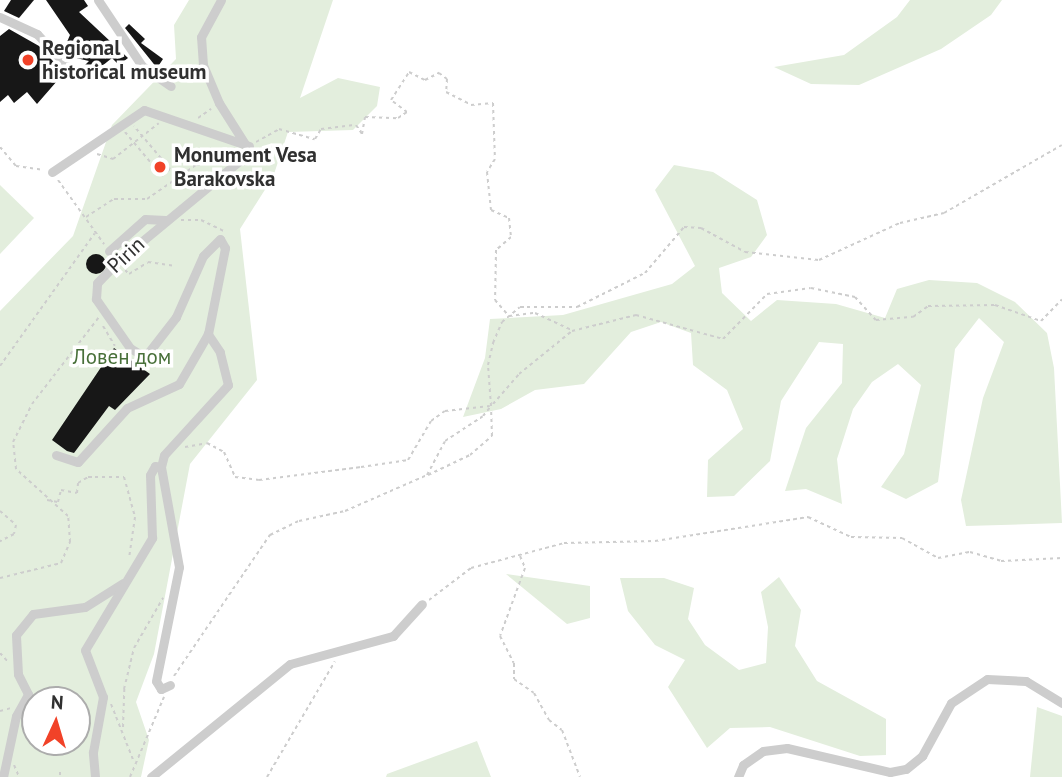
<!DOCTYPE html>
<meta charset="utf-8">
<style>
body{margin:0}
#map{position:relative;width:1062px;height:777px;overflow:hidden;background:#fff;font-family:"PT Sans",sans-serif}
div>[style]{position:absolute}
.green>*{inset:0;background:#e3eedd}
.building>*{inset:0;background:#171717}
.round{border-radius:50%}
.path>*{height:2px;margin-top:-1px;transform-origin:0;background:repeating-linear-gradient(90deg,#cdcdcd 0 3.5px,transparent 0 7px)}
.minor>*{height:9px;margin:-4.5px;padding:0 4.5px;transform-origin:4.5px;border-radius:4.5px;background:#cdcdcd}
.dots>*{width:19px;height:19px;translate:-50% -50%;box-sizing:border-box;border:4px solid #fff;border-radius:50%}
span{translate:-50% -50%;white-space:nowrap;text-align:center;line-height:1.15;-webkit-text-stroke:7px #fff;paint-order:stroke}
.poi-label{font-size:21px;color:#303030;font-weight:700}
.left{translate:0 -50%;text-align:left}
.street-label{font-size:21px;color:#303030}
.park-label{font-size:21px;color:#48703a}
.north{position:absolute;left:21px;top:686px;width:70px;height:70px;box-sizing:border-box;background:#fff;border:2px solid #acacac;border-radius:50%;rotate:4deg;font-size:19px;font-weight:700;line-height:28px;text-align:center;color:#303030}
.north::after{content:'';display:block;margin:auto;width:24px;height:32px;background:#f14228;clip-path:polygon(50% 0,100% 100%,50% 72%,0 100%)}
</style>
<div id="map">
<div class="green">
<i style="clip-path:polygon(evenodd,189px 0,333px 0,300px 98px,338px 78px,380px 87px,377px 106px,353px 130px,288px 132px,273px 177px,240px 229px,257px 380px,190px 464px,154px 654px,136px 702px,149px 740px,141px 777px,0 777px,0 311px,73px 236px,112px 125px,176px 59px,174px 25px,189px 0,35px 700px,77px 700px,77px 742px,35px 742px,35px 700px)"></i>
<i style="clip-path:polygon(910px 0,1002px 0,991px 15px,941px 49px,859px 85px,811px 84px,774px 67px,844px 55px,897px 17px)"></i>
<i style="clip-path:polygon(674px 165px,713px 172px,757px 200px,767px 235px,751px 257px,719px 268px,722px 293px,751px 321px,777px 300px,836px 304px,885px 318px,897px 289px,929px 280px,977px 283px,1015px 302px,1047px 333px,1054px 368px,1062px 523px,966px 526px,961px 500px,983px 398px,1004px 342px,979px 318px,955px 349px,938px 482px,906px 499px,881px 487px,904px 454px,921px 385px,898px 364px,872px 382px,853px 409px,837px 459px,842px 504px,806px 489px,785px 491px,806px 428px,842px 383px,843px 344px,819px 342px,781px 401px,770px 461px,734px 496px,707px 497px,708px 460px,743px 429px,727px 390px,693px 365px,691px 333px,661px 322px,631px 332px,584px 384px,535px 390px,501px 409px,463px 417px,485px 358px,490px 319px,563px 315px,672px 284px,695px 266px,655px 190px)"></i>
<i style="clip-path:polygon(0 185px,34px 218px,0 254px)"></i>
<i style="clip-path:polygon(506px 574px,590px 586px,590px 618px,567px 624px)"></i>
<i style="clip-path:polygon(779px 577px,801px 610px,795px 646px,817px 681px,886px 719px,886px 755px,860px 756px,770px 727px,730px 728px,707px 748px,668px 687px,685px 660px,655px 645px,628px 611px,620px 578px,664px 578px,694px 588px,688px 619px,705px 645px,739px 670px,766px 663px,768px 627px,761px 592px)"></i>
<i style="clip-path:polygon(1037px 707px,1062px 716px,1062px 777px,1030px 777px)"></i>
<i style="clip-path:polygon(477px 741px,491px 777px,386px 777px,387px 774px)"></i>
</div>
<div class="building">
<i style="clip-path:polygon(11px 0,34px 0,19px 18px,4px 11px)"></i>
<i style="clip-path:polygon(46px 0,84px 0,88px 6px,79px 12px,128px 58px,119px 65px,112px 58px,92px 74px,84px 66px,89px 61px,76px 58px,78px 47px,67px 42px,70px 35px)"></i>
<i style="clip-path:polygon(129px 24px,145px 39px,141px 43px,163px 59px,157px 68px,125px 28px)"></i>
<i style="clip-path:polygon(9px 29px,39px 46px,64px 73px,37px 104px,27px 92px,14px 103px,8px 95px,0 102px,0 36px)"></i>
<i class="round" style="left:86px;top:254px;width:20px;height:20px"></i>
<i style="clip-path:polygon(114px 348px,150px 374px,115px 410px,109px 406px,74px 453px,67px 451px,52px 440px)"></i>
</div>
<div class="path">
<i style="left:198px;top:118px;width:16px;rotate:-35deg"></i>
<i style="left:125px;top:132px;width:57px;rotate:49.9deg"></i>
<i style="left:162px;top:176px;width:11px;rotate:-41deg"></i>
<i style="left:170px;top:169px;width:56px;rotate:-129.9deg"></i>
<i style="left:256px;top:142px;width:26px;rotate:-29deg"></i>
<i style="left:279px;top:129px;width:37px;rotate:16deg"></i>
<i style="left:315px;top:139px;width:12px;rotate:-59deg"></i>
<i style="left:321px;top:129px;width:35px;rotate:-7deg"></i>
<i style="left:356px;top:125px;width:11px;rotate:56deg"></i>
<i style="left:362px;top:134px;width:17px;rotate:-80deg"></i>
<i style="left:365px;top:117px;width:33px;rotate:2deg"></i>
<i style="left:398px;top:118px;width:11px;rotate:-34deg"></i>
<i style="left:407px;top:112px;width:20px;rotate:-143deg"></i>
<i style="left:391px;top:100px;width:33px;rotate:-57deg"></i>
<i style="left:409px;top:72px;width:18px;rotate:27deg"></i>
<i style="left:425px;top:80px;width:16px;rotate:-27deg"></i>
<i style="left:439px;top:73px;width:10px;rotate:37deg"></i>
<i style="left:447px;top:79px;width:13px;rotate:94deg"></i>
<i style="left:446px;top:92px;width:28px;rotate:27deg"></i>
<i style="left:471px;top:105px;width:22px;rotate:-5deg"></i>
<i style="left:493px;top:103px;width:56px;rotate:88deg"></i>
<i style="left:495px;top:159px;width:15px;rotate:122deg"></i>
<i style="left:487px;top:172px;width:38px;rotate:84deg"></i>
<i style="left:491px;top:210px;width:20px;rotate:24deg"></i>
<i style="left:509px;top:218px;width:19px;rotate:84deg"></i>
<i style="left:511px;top:237px;width:20px;rotate:139deg"></i>
<i style="left:496px;top:250px;width:50px;rotate:91.1deg"></i>
<i style="left:495px;top:300px;width:21px;rotate:49deg"></i>
<i style="left:509px;top:316px;width:26px;rotate:-7deg"></i>
<i style="left:535px;top:313px;width:40px;rotate:25deg"></i>
<i style="left:0;top:147px;width:25px;rotate:50deg"></i>
<i style="left:16px;top:166px;width:27px;rotate:8deg"></i>
<i style="left:97px;top:154px;width:17px;rotate:17deg"></i>
<i style="left:113px;top:159px;width:58px;rotate:-38deg"></i>
<i style="left:58px;top:180px;width:79px;rotate:54.3deg"></i>
<i style="left:86px;top:217px;width:33px;rotate:-33deg"></i>
<i style="left:114px;top:199px;width:33px"></i>
<i style="left:147px;top:199px;width:60px;rotate:-34.8deg"></i>
<i style="left:196px;top:165px;width:32px;rotate:-11deg"></i>
<i style="left:181px;top:220px;width:20px"></i>
<i style="left:201px;top:220px;width:25px;rotate:26deg"></i>
<i style="left:125px;top:270px;width:6px;rotate:45deg"></i>
<i style="left:129px;top:274px;width:22px;rotate:-32deg"></i>
<i style="left:148px;top:262px;width:28px;rotate:8deg"></i>
<i style="left:103px;top:326px;width:23px;rotate:59deg"></i>
<i style="left:0;top:366px;width:163px;rotate:-54.5deg"></i>
<i style="left:493px;top:404px;width:40px;rotate:-49deg"></i>
<i style="left:519px;top:374px;width:68px;rotate:-39.1deg"></i>
<i style="left:572px;top:331px;width:66px;rotate:-14deg"></i>
<i style="left:636px;top:315px;width:90px;rotate:15.4deg"></i>
<i style="left:723px;top:339px;width:63px;rotate:-45.6deg"></i>
<i style="left:767px;top:294px;width:44px;rotate:-7.8deg"></i>
<i style="left:811px;top:288px;width:45px;rotate:11.6deg"></i>
<i style="left:855px;top:297px;width:31px;rotate:48deg"></i>
<i style="left:876px;top:320px;width:37px;rotate:-5deg"></i>
<i style="left:913px;top:317px;width:19px;rotate:-36deg"></i>
<i style="left:928px;top:306px;width:67px;rotate:-0.9deg"></i>
<i style="left:995px;top:305px;width:49px;rotate:19.2deg"></i>
<i style="left:1041px;top:321px;width:30px;rotate:-46deg"></i>
<i style="left:185px;top:447px;width:22px;rotate:-10deg"></i>
<i style="left:207px;top:443px;width:19px;rotate:28deg"></i>
<i style="left:224px;top:452px;width:27px;rotate:66deg"></i>
<i style="left:235px;top:477px;width:24px;rotate:7deg"></i>
<i style="left:259px;top:480px;width:103px;rotate:-7.3deg"></i>
<i style="left:361px;top:467px;width:48px;rotate:-8.5deg"></i>
<i style="left:408px;top:460px;width:45px;rotate:-59.5deg"></i>
<i style="left:431px;top:421px;width:17px;rotate:-36deg"></i>
<i style="left:445px;top:411px;width:45px;rotate:-6.3deg"></i>
<i style="left:428px;top:475px;width:47px;rotate:-25.5deg"></i>
<i style="left:470px;top:455px;width:29px;rotate:-41deg"></i>
<i style="left:492px;top:436px;width:27px;rotate:-92deg"></i>
<i style="left:47px;top:500px;width:11px;rotate:10deg"></i>
<i style="left:58px;top:502px;width:12px;rotate:-76deg"></i>
<i style="left:61px;top:490px;width:16px;rotate:11deg"></i>
<i style="left:77px;top:493px;width:10px;rotate:-84deg"></i>
<i style="left:78px;top:483px;width:12px;rotate:-31deg"></i>
<i style="left:88px;top:477px;width:36px"></i>
<i style="left:124px;top:477px;width:41px;rotate:74.6deg"></i>
<i style="left:135px;top:517px;width:41px;rotate:98.3deg"></i>
<i style="left:0;top:511px;width:21px;rotate:41deg"></i>
<i style="left:16px;top:525px;width:9px;rotate:103deg"></i>
<i style="left:14px;top:534px;width:16px;rotate:153deg"></i>
<i style="left:520px;top:556px;width:13px;rotate:67deg"></i>
<i style="left:525px;top:568px;width:72px;rotate:110.2deg"></i>
<i style="left:500px;top:636px;width:30px;rotate:63deg"></i>
<i style="left:514px;top:663px;width:16px;rotate:90deg"></i>
<i style="left:514px;top:679px;width:24px;rotate:35deg"></i>
<i style="left:534px;top:693px;width:31px;rotate:61deg"></i>
<i style="left:549px;top:720px;width:16px;rotate:38deg"></i>
<i style="left:562px;top:730px;width:50px;rotate:69deg"></i>
<i style="left:0;top:578px;width:63px;rotate:-13.8deg"></i>
<i style="left:61px;top:563px;width:23px;rotate:-67deg"></i>
<i style="left:70px;top:542px;width:26px;rotate:-94deg"></i>
<i style="left:68px;top:516px;width:70px;rotate:-137.9deg"></i>
<i style="left:16px;top:469px;width:27px;rotate:-96deg"></i>
<i style="left:13px;top:442px;width:42px;rotate:-63.4deg"></i>
<i style="left:32px;top:404px;width:110px;rotate:-52.4deg"></i>
<i style="left:429px;top:600px;width:53px;rotate:-37.3deg"></i>
<i style="left:471px;top:568px;width:96px;rotate:-15deg"></i>
<i style="left:564px;top:543px;width:91px;rotate:-1.3deg"></i>
<i style="left:655px;top:541px;width:155px;rotate:-8.9deg"></i>
<i style="left:808px;top:517px;width:47px;rotate:24.9deg"></i>
<i style="left:851px;top:537px;width:51px;rotate:1.1deg"></i>
<i style="left:902px;top:538px;width:41px;rotate:29.1deg"></i>
<i style="left:938px;top:558px;width:33px;rotate:-11deg"></i>
<i style="left:970px;top:552px;width:32px;rotate:16deg"></i>
<i style="left:1001px;top:561px;width:61px;rotate:-2.8deg"></i>
<i style="left:0;top:653px;width:12px;rotate:48deg"></i>
<i style="left:174px;top:676px;width:171px;rotate:-55.8deg"></i>
<i style="left:270px;top:535px;width:32px;rotate:-26deg"></i>
<i style="left:299px;top:521px;width:47px;rotate:-12.3deg"></i>
<i style="left:345px;top:511px;width:90px;rotate:-23.7deg"></i>
<i style="left:427px;top:475px;width:38px;rotate:-62deg"></i>
<i style="left:445px;top:441px;width:45px;rotate:-33.3deg"></i>
<i style="left:483px;top:416px;width:13px;rotate:-51deg"></i>
<i style="left:491px;top:406px;width:41px;rotate:-94.2deg"></i>
<i style="left:488px;top:365px;width:23px;rotate:-77deg"></i>
<i style="left:493px;top:343px;width:23px;rotate:-67deg"></i>
<i style="left:502px;top:322px;width:23px;rotate:-40deg"></i>
<i style="left:520px;top:307px;width:57px"></i>
<i style="left:577px;top:307px;width:76px;rotate:-26.6deg"></i>
<i style="left:645px;top:273px;width:60px;rotate:-49.7deg"></i>
<i style="left:684px;top:227px;width:17px;rotate:3deg"></i>
<i style="left:701px;top:228px;width:50px;rotate:28.6deg"></i>
<i style="left:745px;top:252px;width:74px;rotate:6.2deg"></i>
<i style="left:819px;top:260px;width:89px;rotate:-24.6deg"></i>
<i style="left:900px;top:223px;width:45px;rotate:-12.8deg"></i>
<i style="left:944px;top:213px;width:136px;rotate:-30deg"></i>
<i style="left:111px;top:704px;width:62px;rotate:68.4deg"></i>
<i style="left:0;top:711px;width:11px;rotate:-15deg"></i>
<i style="left:123px;top:727px;width:38px;rotate:-88deg"></i>
<i style="left:124px;top:689px;width:42px;rotate:-76.3deg"></i>
<i style="left:134px;top:648px;width:58px;rotate:-59.9deg"></i>
<i style="left:14px;top:765px;width:13px;rotate:67deg"></i>
<i style="left:60px;top:772px;width:5px;rotate:90deg"></i>
<i style="left:130px;top:777px;width:87px;rotate:-67deg"></i>
<i style="left:267px;top:777px;width:134px;rotate:-59.6deg"></i>
</div>
<div class="minor">
<i style="left:98px;top:0;width:79px;rotate:56.3deg"></i>
<i style="left:142px;top:66px;width:35px;rotate:35deg"></i>
<i style="left:0;top:17px;width:41px;rotate:24.7deg"></i>
<i style="left:37px;top:34px;width:48px;rotate:46.7deg"></i>
<i style="left:52px;top:172px;width:111px;rotate:-34deg"></i>
<i style="left:144px;top:110px;width:111px;rotate:18.9deg"></i>
<i style="left:109px;top:251px;width:48px;rotate:-41.6deg"></i>
<i style="left:145px;top:219px;width:20px;rotate:3deg"></i>
<i style="left:56px;top:455px;width:23px;rotate:18deg"></i>
<i style="left:78px;top:462px;width:73px;rotate:-47.8deg"></i>
<i style="left:127px;top:408px;width:57px;rotate:-24.8deg"></i>
<i style="left:179px;top:384px;width:58px;rotate:-59.9deg"></i>
<i style="left:208px;top:334px;width:88px;rotate:-78.8deg"></i>
<i style="left:225px;top:248px;width:10px;rotate:-119deg"></i>
<i style="left:220px;top:239px;width:24px;rotate:135deg"></i>
<i style="left:203px;top:256px;width:67px;rotate:113.9deg"></i>
<i style="left:176px;top:317px;width:51px;rotate:127.8deg"></i>
<i style="left:145px;top:357px;width:17px;rotate:-149deg"></i>
<i style="left:130px;top:348px;width:60px;rotate:-124.8deg"></i>
<i style="left:96px;top:299px;width:16px;rotate:-86deg"></i>
<i style="left:97px;top:283px;width:29px;rotate:-46deg"></i>
<i style="left:117px;top:262px;width:173px;rotate:-39.6deg"></i>
<i style="left:250px;top:152px;width:58px;rotate:-122.3deg"></i>
<i style="left:219px;top:103px;width:41px;rotate:-112.8deg"></i>
<i style="left:203px;top:65px;width:28px;rotate:-94deg"></i>
<i style="left:201px;top:37px;width:42px;rotate:-61.6deg"></i>
<i style="left:170px;top:685px;width:10px;rotate:156deg"></i>
<i style="left:161px;top:689px;width:9px;rotate:-122deg"></i>
<i style="left:156px;top:681px;width:116px;rotate:-78.6deg"></i>
<i style="left:179px;top:567px;width:102px;rotate:-100.2deg"></i>
<i style="left:161px;top:467px;width:12px;rotate:-76deg"></i>
<i style="left:164px;top:455px;width:95px;rotate:-47.6deg"></i>
<i style="left:228px;top:385px;width:34px;rotate:-104deg"></i>
<i style="left:220px;top:352px;width:22px;rotate:-124deg"></i>
<i style="left:3px;top:777px;width:62px;rotate:-78deg"></i>
<i style="left:16px;top:716px;width:25px;rotate:-61deg"></i>
<i style="left:28px;top:694px;width:22px;rotate:-117deg"></i>
<i style="left:18px;top:674px;width:39px;rotate:-93deg"></i>
<i style="left:16px;top:635px;width:27px;rotate:-51deg"></i>
<i style="left:33px;top:614px;width:52px;rotate:-7.7deg"></i>
<i style="left:85px;top:607px;width:45px;rotate:-32.3deg"></i>
<i style="left:95px;top:777px;width:25px;rotate:-95deg"></i>
<i style="left:93px;top:752px;width:56px;rotate:-79.7deg"></i>
<i style="left:103px;top:697px;width:50px;rotate:-111deg"></i>
<i style="left:85px;top:650px;width:131px;rotate:-59.1deg"></i>
<i style="left:152px;top:538px;width:63px;rotate:-91.8deg"></i>
<i style="left:150px;top:475px;width:10px;rotate:-61deg"></i>
<i style="left:155px;top:466px;width:6px;rotate:9deg"></i>
<i style="left:151px;top:777px;width:179px;rotate:-39.1deg"></i>
<i style="left:290px;top:664px;width:107px;rotate:-15.2deg"></i>
<i style="left:393px;top:636px;width:43px;rotate:-47.8deg"></i>
<i style="left:738px;top:777px;width:13px;rotate:-67deg"></i>
<i style="left:743px;top:765px;width:24px;rotate:-35deg"></i>
<i style="left:763px;top:751px;width:24px;rotate:-7deg"></i>
<i style="left:787px;top:748px;width:106px;rotate:13.1deg"></i>
<i style="left:890px;top:772px;width:16px;rotate:-11deg"></i>
<i style="left:906px;top:769px;width:21px;rotate:-39deg"></i>
<i style="left:922px;top:756px;width:60px;rotate:-61.3deg"></i>
<i style="left:951px;top:703px;width:43px;rotate:-33.7deg"></i>
<i style="left:987px;top:679px;width:39px;rotate:3deg"></i>
<i style="left:1026px;top:681px;width:42px;rotate:31.4deg"></i>
</div>
<div class="dots">
<i style="left:28px;top:60px;background:#f14228"></i>
<i style="left:160px;top:167px;background:#f14228"></i>
</div>
<div class="poi-label">
<span class="left" style="left:42px;top:60px">Regional<br>historical museum</span>
<span class="left" style="left:174px;top:167px">Monument Vesa<br>Barakovska</span>
</div>
<div class="street-label">
<span style="left:126px;top:255px;rotate:-43deg">Pirin</span>
</div>
<div class="park-label">
<span style="left:122px;top:357px">Ловен дом</span>
</div>
<div class="north">N</div>
</div>
